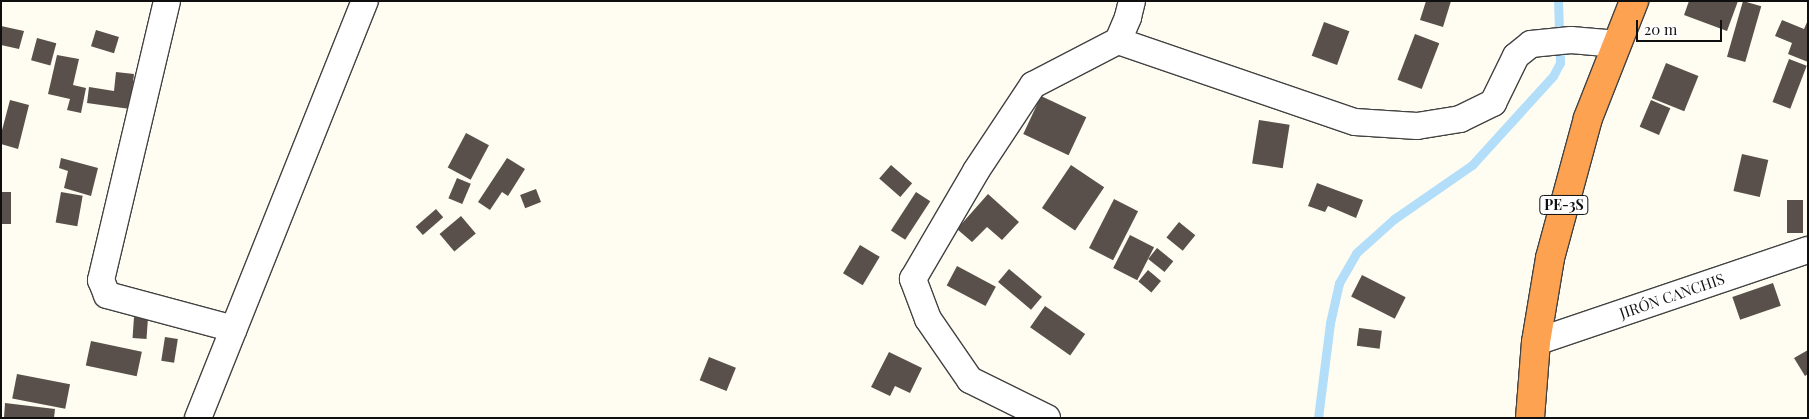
<!DOCTYPE html>
<meta charset="utf-8">
<style>
body{margin:0}
#map{position:relative;width:1809px;height:419px;overflow:hidden;background:#fffdf1;font-family:"Playfair Display",serif}
div>[style]{position:absolute}
.stream>*{height:9px;margin:-4.5px;padding:0 4.5px;transform-origin:4.5px;border-radius:4.5px;background:#b2defa}
.building>*{inset:0;background:#59504b;transform-origin:0 0}
.roads{filter:drop-shadow(1px 0 #424242) drop-shadow(-1px 0 #424242) drop-shadow(0 1px #424242) drop-shadow(0 -1px #424242)}
.street>*{height:26px;margin:-13px;padding:0 13px;transform-origin:13px;border-radius:13px;background:#fff}
.highway>*{height:28px;margin:-14px;padding:0 14px;transform-origin:14px;border-radius:14px;background:#fda251}
span{translate:-50% -50%;white-space:nowrap;text-align:center;line-height:1.15;-webkit-text-stroke:5px #fff;paint-order:stroke}
.shield-label span{padding:1px 4px;background:#fff;border:1px solid;border-radius:4px;-webkit-text-stroke-width:0}
.shield-label{font-size:14px;color:#0f0f0f;font-weight:700}
.street-label{font-size:15px;color:#0f0f0f}
.frame{position:absolute;inset:0;border:2px solid #0f0f0f;pointer-events:none}
.scale{position:absolute;left:1636px;top:20px;width:86px;height:22px;box-sizing:border-box;border:2px solid #0f0f0f;border-top:0;padding-left:6px;font-size:15px;line-height:18px;white-space:nowrap;color:#0f0f0f;-webkit-text-stroke:4px #fff;paint-order:stroke}
</style>
<div id="map">
<div class="stream">
<i style="left:1318px;top:418px;width:96px;rotate:-82.8deg"></i>
<i style="left:1330px;top:323px;width:41px;rotate:-77.3deg"></i>
<i style="left:1339px;top:283px;width:34px;rotate:-60deg"></i>
<i style="left:1356px;top:253px;width:51px;rotate:-41.8deg"></i>
<i style="left:1394px;top:219px;width:95px;rotate:-34.7deg"></i>
<i style="left:1472px;top:165px;width:120px;rotate:-47.7deg"></i>
<i style="left:1553px;top:76px;width:15px;rotate:-62deg"></i>
<i style="left:1560px;top:63px;width:62px;rotate:-91.8deg"></i>
</div>
<div class="building">
<i style="clip-path:polygon(1426px 1px,1451px 1px,1443px 27px,1420px 20px)"></i>
<i style="clip-path:polygon(1689px 1px,1738px 1px,1727px 31px,1684px 15px)"></i>
<i style="left:1743px;top:1px;width:19px;height:58px;rotate:16deg"></i>
<i style="clip-path:polygon(1782px 20px,1804px 29px,1808px 20px,1808px 62px,1788px 54px,1792px 43px,1775px 36px)"></i>
<i style="left:1324px;top:22px;width:27px;height:36px;rotate:20deg"></i>
<i style="clip-path:polygon(1px 26px,24px 31px,19px 49px,1px 45px)"></i>
<i style="left:96px;top:30px;width:24px;height:17px;rotate:17deg"></i>
<i style="left:1415px;top:34px;width:26px;height:49px;rotate:21deg"></i>
<i style="left:37px;top:38px;width:20px;height:23px;rotate:15deg"></i>
<i style="clip-path:polygon(57px 55px,79px 59px,73px 85px,86px 88px,81px 113px,67px 110px,70px 99px,48px 94px)"></i>
<i style="left:1789px;top:59px;width:19px;height:46px;rotate:21deg"></i>
<i style="left:1666px;top:63px;width:35px;height:38px;rotate:22deg"></i>
<i style="clip-path:polygon(116px 72px,134px 74px,130px 109px,87px 103px,89px 87px,114px 91px)"></i>
<i style="left:1041px;top:96px;width:50px;height:42px;rotate:25deg"></i>
<i style="clip-path:polygon(10px 100px,29px 105px,18px 149px,1px 144px,1px 134px)"></i>
<i style="left:1651px;top:100px;width:21px;height:29px;rotate:23deg"></i>
<i style="left:1259px;top:120px;width:31px;height:44px;rotate:9deg"></i>
<i style="left:466px;top:133px;width:26px;height:39px;rotate:28deg"></i>
<i style="left:1742px;top:154px;width:27px;height:38px;rotate:13deg"></i>
<i style="clip-path:polygon(61px 158px,98px 168px,91px 196px,64px 188px,68px 171px,59px 168px)"></i>
<i style="clip-path:polygon(507px 158px,525px 169px,508px 196px,502px 192px,490px 210px,478px 202px)"></i>
<i style="left:891px;top:165px;width:28px;height:18px;rotate:41deg"></i>
<i style="left:1071px;top:165px;width:40px;height:52px;rotate:34deg"></i>
<i style="left:457px;top:178px;width:15px;height:22px;rotate:23deg"></i>
<i style="clip-path:polygon(1317px 183px,1363px 200px,1356px 218px,1328px 206px,1325px 212px,1308px 206px)"></i>
<i style="left:536px;top:189px;width:14px;height:17px;rotate:69deg"></i>
<i style="left:1px;top:192px;width:10px;height:32px"></i>
<i style="left:61px;top:192px;width:22px;height:31px;rotate:10deg"></i>
<i style="left:916px;top:192px;width:17px;height:46px;rotate:33deg"></i>
<i style="clip-path:polygon(988px 194px,1019px 222px,1002px 240px,987px 227px,972px 242px,957px 229px)"></i>
<i style="left:1114px;top:199px;width:27px;height:55px;rotate:27deg"></i>
<i style="left:1787px;top:200px;width:16px;height:33px"></i>
<i style="left:436px;top:209px;width:11px;height:27px;rotate:49deg"></i>
<i style="left:461px;top:216px;width:23px;height:28px;rotate:50deg"></i>
<i style="left:1179px;top:222px;width:21px;height:20px;rotate:39deg"></i>
<i style="left:1130px;top:235px;width:27px;height:37px;rotate:27deg"></i>
<i style="left:860px;top:245px;width:23px;height:33px;rotate:31deg"></i>
<i style="left:1157px;top:248px;width:21px;height:14px;rotate:39deg"></i>
<i style="left:957px;top:266px;width:44px;height:22px;rotate:28deg"></i>
<i style="left:1009px;top:269px;width:43px;height:17px;rotate:40deg"></i>
<i style="left:1148px;top:270px;width:17px;height:15px;rotate:40deg"></i>
<i style="left:1362px;top:275px;width:49px;height:24px;rotate:27deg"></i>
<i style="left:1773px;top:283px;width:24px;height:43px;rotate:71deg"></i>
<i style="left:1045px;top:306px;width:49px;height:26px;rotate:35deg"></i>
<i style="left:134px;top:317px;width:14px;height:21px;rotate:4deg"></i>
<i style="left:1359px;top:328px;width:23px;height:18px;rotate:7deg"></i>
<i style="left:165px;top:337px;width:13px;height:24px;rotate:9deg"></i>
<i style="left:91px;top:341px;width:52px;height:25px;rotate:12deg"></i>
<i style="clip-path:polygon(1808px 350px,1808px 374px,1805px 376px,1794px 358px)"></i>
<i style="clip-path:polygon(889px 352px,922px 368px,910px 393px,895px 386px,890px 396px,871px 387px)"></i>
<i style="left:709px;top:357px;width:29px;height:25px;rotate:22deg"></i>
<i style="left:17px;top:374px;width:54px;height:25px;rotate:11deg"></i>
<i style="clip-path:polygon(5px 403px,55px 409px,54px 418px,4px 418px)"></i>
</div>
<div class="roads">
<div class="street">
<i style="left:167px;top:1px;width:287px;rotate:103.3deg"></i>
<i style="left:101px;top:280px;width:16px;rotate:68deg"></i>
<i style="left:107px;top:295px;width:131px;rotate:15deg"></i>
<i style="left:1118px;top:41px;width:250px;rotate:18.9deg"></i>
<i style="left:1355px;top:122px;width:62px;rotate:3.7deg"></i>
<i style="left:1417px;top:126px;width:44px;rotate:-9.2deg"></i>
<i style="left:1460px;top:119px;width:37px;rotate:-26deg"></i>
<i style="left:1493px;top:103px;width:52px;rotate:-63.9deg"></i>
<i style="left:1516px;top:56px;width:19px;rotate:-39deg"></i>
<i style="left:1531px;top:44px;width:40px;rotate:-5.7deg"></i>
<i style="left:1571px;top:40px;width:46px;rotate:5deg"></i>
<i style="left:1536px;top:342px;width:287px;rotate:-18.7deg"></i>
<i style="left:198px;top:418px;width:449px;rotate:-68.2deg"></i>
<i style="left:1047px;top:418px;width:86px;rotate:-153.7deg"></i>
<i style="left:970px;top:380px;width:74px;rotate:-124.5deg"></i>
<i style="left:928px;top:319px;width:43px;rotate:-110.6deg"></i>
<i style="left:913px;top:279px;width:125px;rotate:-59.7deg"></i>
<i style="left:976px;top:171px;width:103px;rotate:-56.5deg"></i>
<i style="left:1033px;top:85px;width:96px;rotate:-27.4deg"></i>
<i style="left:1118px;top:41px;width:26px;rotate:-67deg"></i>
<i style="left:1128px;top:17px;width:16px;rotate:-76deg"></i>
</div>
<div class="highway">
<i style="left:1530px;top:418px;width:76px;rotate:-85.5deg"></i>
<i style="left:1536px;top:342px;width:85px;rotate:-80.5deg"></i>
<i style="left:1550px;top:258px;width:145px;rotate:-74.8deg"></i>
<i style="left:1588px;top:118px;width:126px;rotate:-68.5deg"></i>
</div>
</div>
<div class="shield-label">
<span style="left:1564px;top:205px">PE-3S</span>
</div>
<div class="street-label">
<span style="left:1672px;top:296px;rotate:-19deg">JIRÓN CANCHIS</span>
</div>
<div class="frame"></div>
<div class="scale">20 m</div>
</div>
